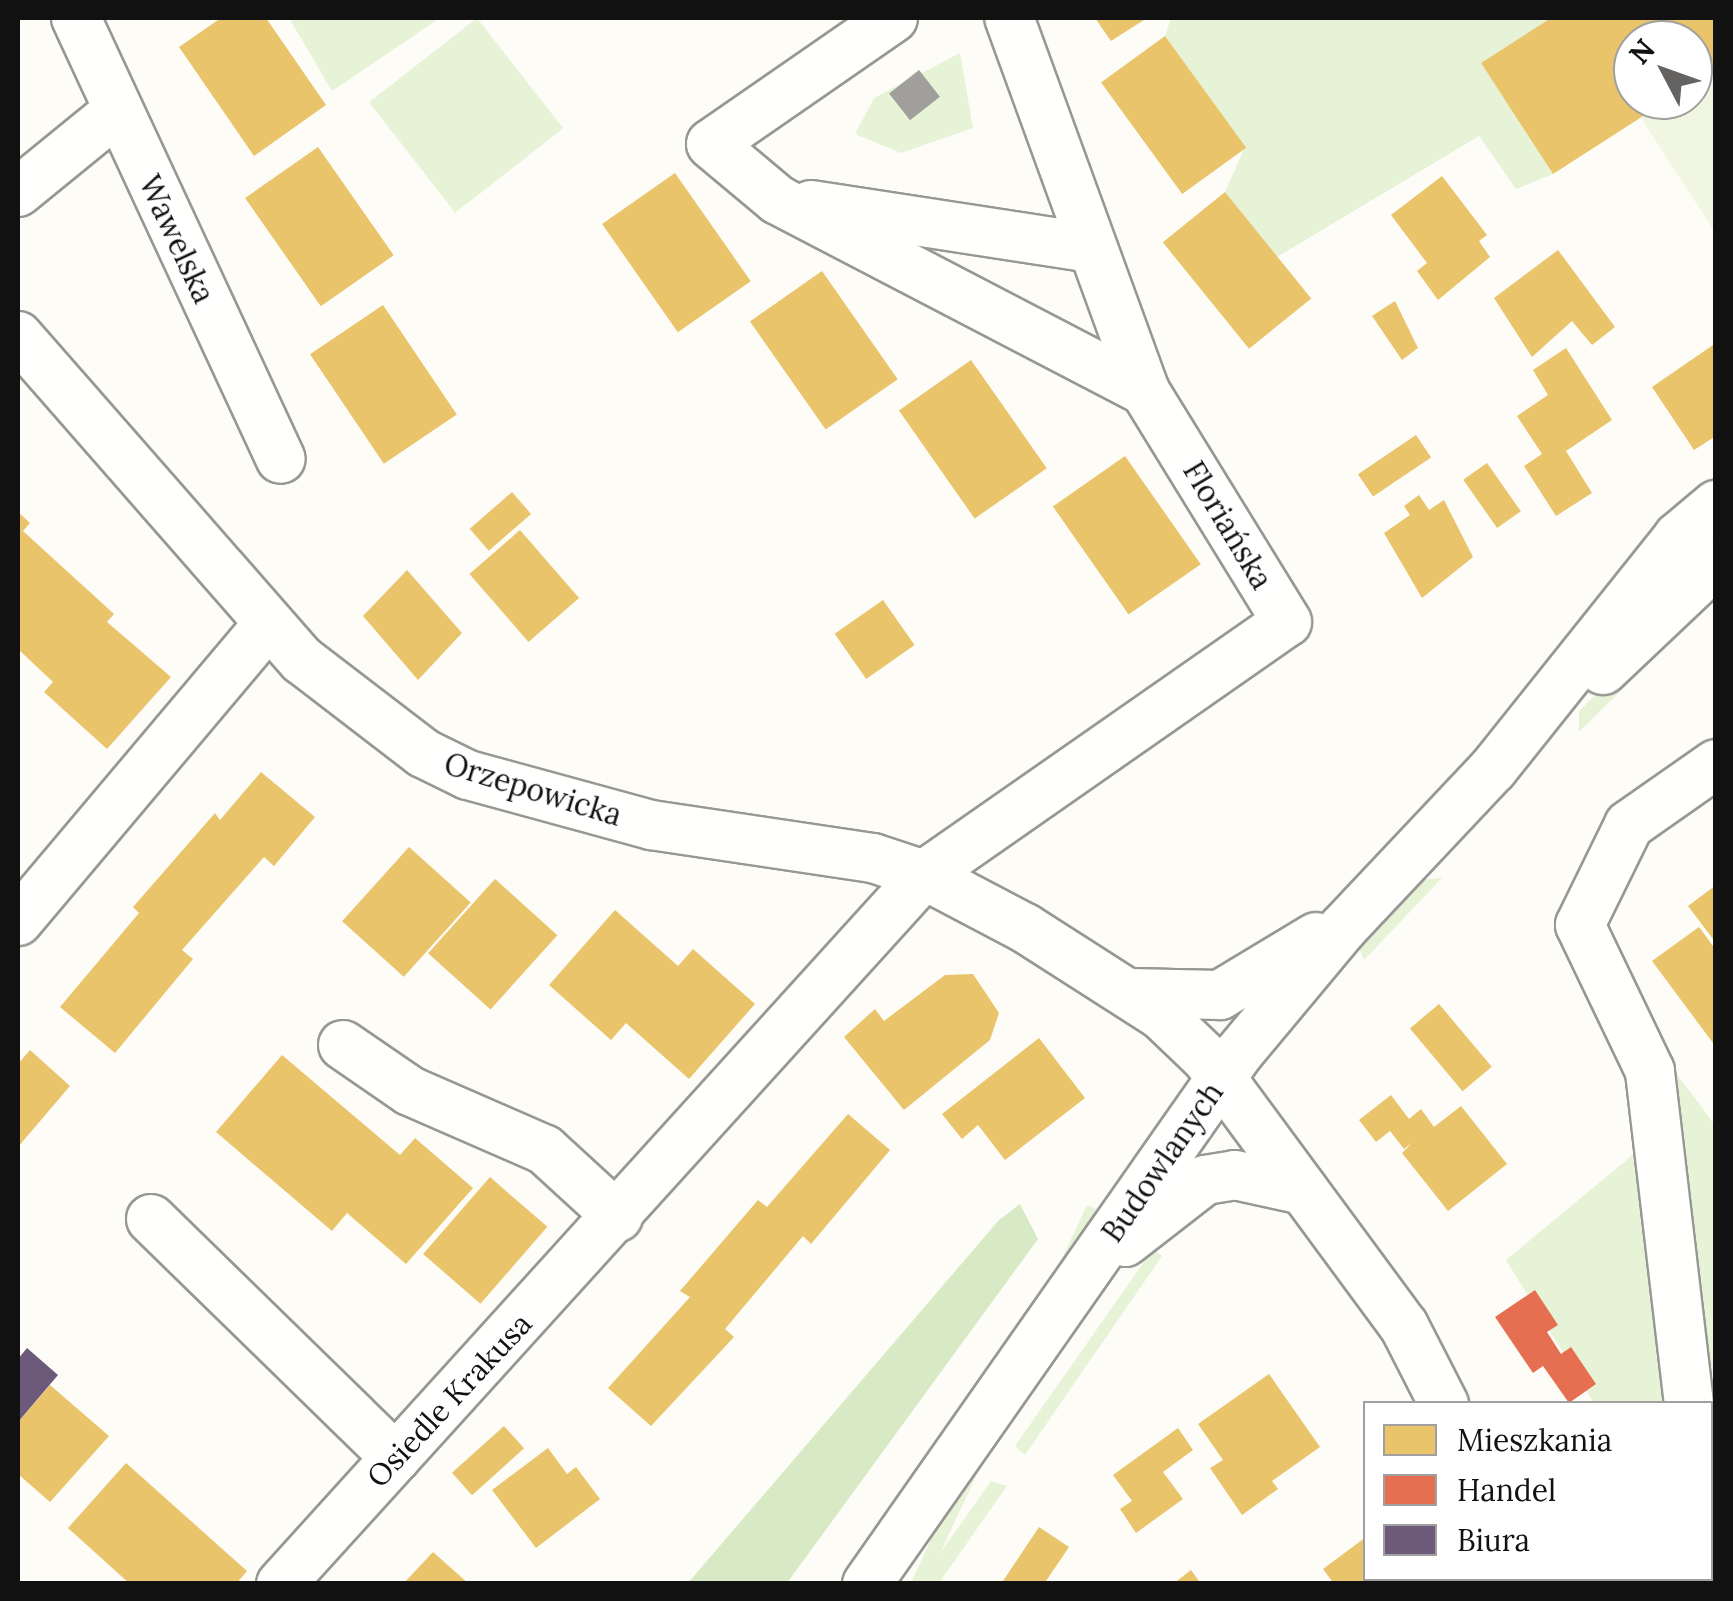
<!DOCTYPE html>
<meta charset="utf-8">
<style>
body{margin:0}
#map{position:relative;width:1733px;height:1601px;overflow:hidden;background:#fdfcf7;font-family:Lora,serif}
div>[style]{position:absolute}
.green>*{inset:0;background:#e7f3d7;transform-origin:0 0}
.forest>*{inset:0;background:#d8eac5}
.pitch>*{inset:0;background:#f0f6e1}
.homes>*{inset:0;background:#e9c46a;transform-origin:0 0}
.shops>*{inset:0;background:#e76f51}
.offices>*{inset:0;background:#6d597a}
.building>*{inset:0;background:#a19f9c;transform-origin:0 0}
.roads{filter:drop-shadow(2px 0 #979795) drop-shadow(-2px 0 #979795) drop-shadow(0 2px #979795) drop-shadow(0 -2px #979795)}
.minor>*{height:48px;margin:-24px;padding:0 24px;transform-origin:24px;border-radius:24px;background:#fffffe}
span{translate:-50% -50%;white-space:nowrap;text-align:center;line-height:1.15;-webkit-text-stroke:10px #fff;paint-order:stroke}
.street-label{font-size:30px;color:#111}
.frame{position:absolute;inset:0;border:20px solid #111;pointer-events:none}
.legend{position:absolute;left:1363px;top:1401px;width:350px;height:180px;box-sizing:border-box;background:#fff;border:2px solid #a0a0a0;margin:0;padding:12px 18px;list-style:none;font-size:30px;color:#111}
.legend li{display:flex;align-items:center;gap:20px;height:50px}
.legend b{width:50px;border:2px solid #a0a0a0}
.north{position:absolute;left:1613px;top:20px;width:100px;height:100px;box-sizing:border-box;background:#fff;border:2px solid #a0a0a0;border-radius:50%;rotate:311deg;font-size:28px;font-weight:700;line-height:40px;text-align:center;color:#111}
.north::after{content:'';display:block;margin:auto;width:35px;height:45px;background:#646362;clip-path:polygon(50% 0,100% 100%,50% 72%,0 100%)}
</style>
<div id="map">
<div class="green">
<i style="clip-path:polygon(289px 18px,440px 18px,332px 91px)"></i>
<i style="left:477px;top:18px;width:140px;height:137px;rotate:52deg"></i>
<i style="clip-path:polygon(1171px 18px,1551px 18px,1481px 63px,1553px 174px,1516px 189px,1479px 136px,1277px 257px,1225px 192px,1245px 147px,1165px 36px)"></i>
<i style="clip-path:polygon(960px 53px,973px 128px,901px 153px,855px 134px,874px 98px)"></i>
<i style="clip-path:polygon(1715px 578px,1715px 598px,1579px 732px,1579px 711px)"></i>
<i style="clip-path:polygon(1442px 878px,1364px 960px,1358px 946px,1419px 880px)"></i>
<i style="clip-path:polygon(1661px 1053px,1715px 1125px,1711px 1555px,1710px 1404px)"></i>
<i style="clip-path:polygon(1646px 1144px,1672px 1403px,1594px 1403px,1506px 1260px)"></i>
<i style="left:1087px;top:1205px;width:14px;height:462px;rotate:25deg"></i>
<i style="clip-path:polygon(1153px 1249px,1162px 1256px,1025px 1455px,1015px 1446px)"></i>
<i style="clip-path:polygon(991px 1481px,1007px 1486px,939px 1583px,919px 1583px)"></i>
</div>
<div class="forest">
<i style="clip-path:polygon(1020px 1204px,1038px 1239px,787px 1583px,688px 1583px,999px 1220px)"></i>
</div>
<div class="pitch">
<i style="clip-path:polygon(1715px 69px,1715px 232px,1641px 118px,1668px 100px,1693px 100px,1693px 84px)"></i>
</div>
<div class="homes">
<i style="clip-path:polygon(221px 18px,266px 18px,326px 105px,254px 156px,179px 47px)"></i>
<i style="clip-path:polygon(1095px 18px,1147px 18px,1111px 41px)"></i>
<i style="clip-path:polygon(1551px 18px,1716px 18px,1716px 69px,1693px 84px,1693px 40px,1633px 40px,1633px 100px,1668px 100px,1553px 174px,1481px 63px)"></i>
<i style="left:1165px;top:36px;width:138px;height:79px;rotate:54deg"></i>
<i style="left:318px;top:147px;width:132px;height:89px;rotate:55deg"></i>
<i style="left:675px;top:173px;width:132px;height:89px;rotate:55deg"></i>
<i style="clip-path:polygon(1442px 176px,1487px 235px,1479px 241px,1490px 257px,1438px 300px,1417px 271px,1427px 263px,1391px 215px)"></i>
<i style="left:1225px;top:192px;width:137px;height:80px;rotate:51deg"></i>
<i style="clip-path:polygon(1558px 250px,1615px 327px,1592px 345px,1572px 321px,1532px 357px,1494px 298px)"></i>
<i style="left:822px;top:271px;width:132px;height:88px;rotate:55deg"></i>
<i style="clip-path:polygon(1395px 301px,1418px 348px,1402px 360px,1372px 316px)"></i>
<i style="left:383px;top:305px;width:132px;height:88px;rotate:56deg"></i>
<i style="clip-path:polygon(1716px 343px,1716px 436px,1694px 450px,1652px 387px)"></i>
<i style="clip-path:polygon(1566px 348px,1612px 420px,1566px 451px,1592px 493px,1556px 516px,1524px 466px,1542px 454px,1517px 416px,1548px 395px,1533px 370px)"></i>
<i style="left:971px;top:360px;width:132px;height:88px;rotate:55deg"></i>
<i style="left:1416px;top:435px;width:27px;height:70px;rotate:56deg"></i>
<i style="left:1125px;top:456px;width:132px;height:88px;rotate:55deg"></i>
<i style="left:1487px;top:463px;width:59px;height:29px;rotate:55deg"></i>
<i style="left:512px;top:492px;width:29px;height:56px;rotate:49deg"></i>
<i style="clip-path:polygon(1419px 495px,1429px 510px,1444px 500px,1473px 557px,1422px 598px,1384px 533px,1410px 515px,1404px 506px)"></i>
<i style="clip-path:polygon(18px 512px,30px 523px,23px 531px,114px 614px,107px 622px,171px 677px,107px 749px,44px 692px,53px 682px,18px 649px)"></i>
<i style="left:520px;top:530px;width:90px;height:67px;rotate:49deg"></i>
<i style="clip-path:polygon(407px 570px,462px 633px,418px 680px,363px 616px)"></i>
<i style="left:883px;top:600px;width:55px;height:59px;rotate:55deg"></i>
<i style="clip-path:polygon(261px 772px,315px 817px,274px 866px,264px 857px,182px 950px,193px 959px,115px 1053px,60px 1007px,139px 913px,133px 907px,215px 813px,220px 820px)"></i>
<i style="left:409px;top:847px;width:83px;height:100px;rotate:42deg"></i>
<i style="left:495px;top:879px;width:84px;height:100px;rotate:42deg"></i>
<i style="clip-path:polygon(1716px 885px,1716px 943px,1688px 906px)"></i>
<i style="clip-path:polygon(615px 910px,678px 966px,693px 949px,755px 1004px,689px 1079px,626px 1023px,611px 1040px,549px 985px)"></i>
<i style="clip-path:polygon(1699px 927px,1716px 950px,1716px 1047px,1652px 961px)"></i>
<i style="clip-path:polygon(973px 974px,999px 1013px,990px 1040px,904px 1110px,844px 1037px,875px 1009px,884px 1021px,945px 975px)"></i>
<i style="left:1439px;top:1004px;width:82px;height:38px;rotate:50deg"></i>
<i style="clip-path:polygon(1039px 1038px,1085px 1098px,1005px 1160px,978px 1125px,962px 1139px,942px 1114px)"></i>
<i style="clip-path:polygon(30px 1050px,70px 1086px,18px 1147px,18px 1064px)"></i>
<i style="clip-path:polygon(282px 1055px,400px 1155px,415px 1138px,473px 1188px,406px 1264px,347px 1213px,332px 1231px,216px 1132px)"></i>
<i style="clip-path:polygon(1391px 1095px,1409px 1119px,1421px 1109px,1434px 1127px,1461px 1106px,1507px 1164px,1448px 1211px,1402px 1153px,1412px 1143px,1404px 1149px,1390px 1131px,1376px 1142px,1359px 1120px)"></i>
<i style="clip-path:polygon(848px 1114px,890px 1150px,811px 1244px,803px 1236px,725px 1329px,734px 1337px,651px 1426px,608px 1388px,690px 1297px,680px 1291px,758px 1200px,767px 1207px)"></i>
<i style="left:490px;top:1177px;width:76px;height:102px;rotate:41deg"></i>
<i style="clip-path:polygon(1269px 1374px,1320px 1447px,1272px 1481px,1278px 1489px,1242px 1515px,1210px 1468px,1223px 1460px,1198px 1424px)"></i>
<i style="clip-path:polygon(50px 1385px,109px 1436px,50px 1502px,18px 1474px,18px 1422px)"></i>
<i style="left:504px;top:1426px;width:30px;height:70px;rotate:48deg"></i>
<i style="clip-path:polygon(1178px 1428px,1193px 1450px,1163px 1472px,1183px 1499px,1136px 1533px,1120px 1509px,1132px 1501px,1113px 1475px)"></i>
<i style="clip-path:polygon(548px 1448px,567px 1474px,576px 1467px,600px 1499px,536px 1548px,492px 1490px)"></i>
<i style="clip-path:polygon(126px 1463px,247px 1571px,236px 1584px,130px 1584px,68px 1528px)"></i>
<i style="clip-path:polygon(1039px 1527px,1069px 1547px,1044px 1584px,1001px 1584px)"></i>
<i style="clip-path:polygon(1366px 1537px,1366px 1578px,1420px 1584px,1334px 1584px,1323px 1569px)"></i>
<i style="clip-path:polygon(433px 1552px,469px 1584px,403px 1584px)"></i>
<i style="clip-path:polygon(1191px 1570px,1201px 1584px,1173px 1584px)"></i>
</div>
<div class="shops">
<i style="clip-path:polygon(1535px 1290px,1558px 1325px,1547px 1332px,1561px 1354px,1571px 1347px,1596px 1384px,1569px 1403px,1543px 1366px,1533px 1373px,1495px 1317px)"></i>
</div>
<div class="offices">
<i style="clip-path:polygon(27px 1348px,58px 1375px,18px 1422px,18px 1359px)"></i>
</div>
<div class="building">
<i style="left:919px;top:70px;width:34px;height:38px;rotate:52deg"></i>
</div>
<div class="roads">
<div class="minor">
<i style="left:76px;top:18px;width:486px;rotate:65.1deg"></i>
<i style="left:893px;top:18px;width:221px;rotate:145.3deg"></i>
<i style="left:711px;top:144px;width:87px;rotate:39.9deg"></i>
<i style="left:778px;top:200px;width:414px;rotate:27.5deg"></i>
<i style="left:18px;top:192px;width:127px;rotate:-39.2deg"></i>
<i style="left:811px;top:205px;width:284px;rotate:8.7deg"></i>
<i style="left:18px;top:336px;width:431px;rotate:48.8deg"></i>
<i style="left:302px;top:660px;width:153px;rotate:37.5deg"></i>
<i style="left:423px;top:753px;width:50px;rotate:26.1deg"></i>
<i style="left:468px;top:775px;width:190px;rotate:15.3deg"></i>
<i style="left:651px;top:825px;width:224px;rotate:8.5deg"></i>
<i style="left:873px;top:858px;width:54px;rotate:18.4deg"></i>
<i style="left:924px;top:875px;width:114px;rotate:27.7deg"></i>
<i style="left:1025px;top:928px;width:161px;rotate:32.6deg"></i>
<i style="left:1161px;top:1015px;width:64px;rotate:43.7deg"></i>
<i style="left:1207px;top:1059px;width:332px;rotate:53.6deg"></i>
<i style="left:1404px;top:1326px;width:88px;rotate:62.9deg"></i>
<i style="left:1603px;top:670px;width:156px;rotate:-43.4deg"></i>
<i style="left:18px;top:921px;width:388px;rotate:-49.9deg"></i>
<i style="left:1130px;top:993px;width:90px;rotate:1.3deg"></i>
<i style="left:1220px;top:995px;width:112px;rotate:-31.1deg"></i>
<i style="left:343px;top:1045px;width:81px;rotate:34.5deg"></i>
<i style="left:410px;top:1091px;width:147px;rotate:23.6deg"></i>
<i style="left:545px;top:1150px;width:99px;rotate:42.5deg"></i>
<i style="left:151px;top:1219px;width:342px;rotate:44.3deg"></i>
<i style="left:1125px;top:1242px;width:101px;rotate:-37.8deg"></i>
<i style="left:1205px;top:1180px;width:30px;rotate:-9deg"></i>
<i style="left:1235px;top:1175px;width:70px;rotate:12.4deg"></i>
<i style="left:1689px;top:1404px;width:335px;rotate:-96.7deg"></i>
<i style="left:1650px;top:1071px;width:162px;rotate:-115.6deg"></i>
<i style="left:1580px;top:925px;width:111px;rotate:-63.9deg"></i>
<i style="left:1629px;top:825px;width:106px;rotate:-35deg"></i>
<i style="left:1573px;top:1578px;width:7px;rotate:63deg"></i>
<i style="left:281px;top:1584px;width:957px;rotate:-47.79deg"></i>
<i style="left:924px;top:875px;width:442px;rotate:-34.9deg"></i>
<i style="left:1287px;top:622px;width:271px;rotate:-121.6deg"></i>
<i style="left:1145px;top:391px;width:397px;rotate:-110deg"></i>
<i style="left:867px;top:1584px;width:647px;rotate:-55.01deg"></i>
<i style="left:1238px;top:1054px;width:164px;rotate:-50.2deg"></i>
<i style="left:1343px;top:928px;width:219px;rotate:-46.7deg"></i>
<i style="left:1493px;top:769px;width:297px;rotate:-51.4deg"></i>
<i style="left:1678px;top:537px;width:50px;rotate:-40.1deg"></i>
<i style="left:1683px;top:1584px;width:9px;rotate:-41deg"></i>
</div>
</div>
<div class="street-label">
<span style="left:177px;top:239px;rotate:65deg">Wawelska</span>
<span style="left:1228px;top:525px;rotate:59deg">Floriańska</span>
<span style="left:533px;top:789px;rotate:17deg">Orzepowicka</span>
<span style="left:1162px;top:1162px;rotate:-55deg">Budowlanych</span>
<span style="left:449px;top:1400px;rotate:-47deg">Osiedle Krakusa</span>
</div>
<div class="frame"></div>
<ul class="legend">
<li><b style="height:28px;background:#e9c46a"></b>Mieszkania</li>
<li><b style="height:28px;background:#e76f51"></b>Handel</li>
<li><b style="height:28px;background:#6d597a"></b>Biura</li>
</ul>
<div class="north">N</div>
</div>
